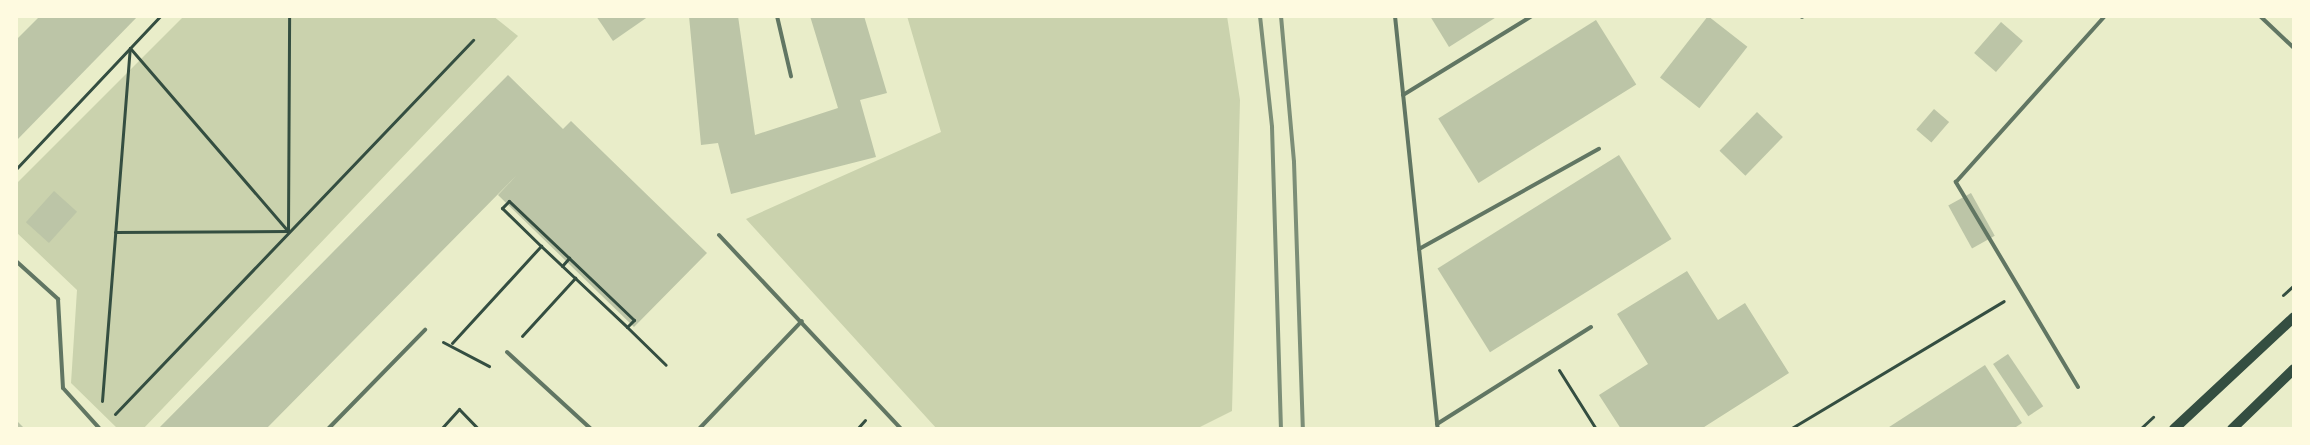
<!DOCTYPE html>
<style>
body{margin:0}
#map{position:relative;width:2310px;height:445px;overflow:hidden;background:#e9edc9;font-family:"Noto Sans",sans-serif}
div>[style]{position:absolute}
.green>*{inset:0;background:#cad2ad}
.building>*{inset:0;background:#bcc5a7;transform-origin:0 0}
.path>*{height:3px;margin:-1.5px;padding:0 1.5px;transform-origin:1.5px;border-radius:1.5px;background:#344e41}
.service>*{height:4px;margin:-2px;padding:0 2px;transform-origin:2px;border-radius:2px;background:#617663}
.secondary>*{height:10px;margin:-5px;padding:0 5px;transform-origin:5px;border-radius:5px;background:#344e41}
.rail>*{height:4px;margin:-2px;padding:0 2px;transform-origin:2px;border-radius:2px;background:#7c8e77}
span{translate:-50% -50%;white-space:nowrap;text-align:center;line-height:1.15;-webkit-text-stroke:4px #fefae0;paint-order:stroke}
.frame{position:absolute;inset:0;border:18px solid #fefae0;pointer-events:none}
</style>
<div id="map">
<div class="green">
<i style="clip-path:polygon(184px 16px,493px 16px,518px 36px,143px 429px,118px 429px,71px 383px,77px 290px,16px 232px,16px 184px)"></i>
<i style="clip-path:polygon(907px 16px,1227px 16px,1240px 100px,1232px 411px,1196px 429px,937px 429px,746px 219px,941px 132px)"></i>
</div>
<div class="building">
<i style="clip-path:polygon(40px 16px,138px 16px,16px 141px,16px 40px)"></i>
<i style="clip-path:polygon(596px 16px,649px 16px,613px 41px)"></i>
<i style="clip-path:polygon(689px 16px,738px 16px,755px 135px,838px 108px,810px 16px,864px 16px,887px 93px,860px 100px,876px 157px,731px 194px,718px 143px,701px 145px)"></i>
<i style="clip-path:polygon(1430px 16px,1498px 16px,1449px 47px)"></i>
<i style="left:1708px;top:16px;width:50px;height:78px;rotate:38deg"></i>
<i style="left:1596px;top:20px;width:76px;height:186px;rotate:58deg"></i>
<i style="left:2001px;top:22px;width:29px;height:41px;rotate:41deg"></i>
<i style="clip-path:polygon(508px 75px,563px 129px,571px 121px,707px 253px,634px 327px,498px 195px,516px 176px,266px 429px,158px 429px)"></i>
<i style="left:1934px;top:109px;width:20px;height:27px;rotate:41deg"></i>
<i style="left:1757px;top:112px;width:36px;height:54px;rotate:44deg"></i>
<i style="left:1619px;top:155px;width:99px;height:214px;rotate:58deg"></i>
<i style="left:54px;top:191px;width:31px;height:42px;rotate:42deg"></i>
<i style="left:1971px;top:193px;width:49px;height:26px;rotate:61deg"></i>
<i style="clip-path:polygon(1687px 271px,1718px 320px,1745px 303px,1789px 373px,1701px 429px,1621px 429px,1599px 395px,1648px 364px,1617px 314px)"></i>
<i style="left:2008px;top:354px;width:63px;height:18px;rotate:56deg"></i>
<i style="clip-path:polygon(1985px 365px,2022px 423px,2013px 429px,1886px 429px)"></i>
<i style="clip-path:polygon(16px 420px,25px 429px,16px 429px)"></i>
</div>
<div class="path">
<i style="left:130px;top:48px;width:242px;rotate:49.2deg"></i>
<i style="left:16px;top:169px;width:210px;rotate:-46.7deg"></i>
<i style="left:115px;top:232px;width:173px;rotate:-0.3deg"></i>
<i style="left:288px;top:231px;width:215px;rotate:-89.7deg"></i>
<i style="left:562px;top:266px;width:11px;rotate:-49deg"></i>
<i style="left:2283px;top:295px;width:15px;rotate:-42deg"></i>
<i style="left:627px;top:327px;width:10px;rotate:-45deg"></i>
<i style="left:634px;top:320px;width:90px;rotate:-136.4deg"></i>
<i style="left:569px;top:258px;width:83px;rotate:-136.5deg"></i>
<i style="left:509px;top:201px;width:10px;rotate:135deg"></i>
<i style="left:502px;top:208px;width:54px;rotate:44.3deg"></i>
<i style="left:541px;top:246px;width:47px;rotate:43.3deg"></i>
<i style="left:575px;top:278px;width:71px;rotate:43.3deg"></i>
<i style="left:627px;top:327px;width:54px;rotate:44.3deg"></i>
<i style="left:522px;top:336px;width:79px;rotate:-47.6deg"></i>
<i style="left:443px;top:342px;width:52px;rotate:27.6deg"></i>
<i style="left:452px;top:343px;width:132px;rotate:-47.5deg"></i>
<i style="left:1559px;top:370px;width:70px;rotate:57.9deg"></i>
<i style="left:102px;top:401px;width:354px;rotate:-85.5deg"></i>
<i style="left:115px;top:414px;width:518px;rotate:-46.25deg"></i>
<i style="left:441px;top:429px;width:27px;rotate:-48deg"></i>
<i style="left:459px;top:409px;width:28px;rotate:46deg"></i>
<i style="left:857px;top:429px;width:12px;rotate:-48deg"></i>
<i style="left:1790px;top:429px;width:249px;rotate:-30.9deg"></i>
<i style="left:2140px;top:429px;width:18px;rotate:-43deg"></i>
</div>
<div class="service">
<i style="left:777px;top:16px;width:62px;rotate:76.9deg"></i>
<i style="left:1395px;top:16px;width:415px;rotate:84.1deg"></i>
<i style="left:2260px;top:16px;width:47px;rotate:43.3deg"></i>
<i style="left:1802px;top:17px;width:1px;rotate:-90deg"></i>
<i style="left:1403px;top:95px;width:151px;rotate:-31.5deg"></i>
<i style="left:719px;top:235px;width:266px;rotate:46.8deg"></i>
<i style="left:1419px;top:249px;width:206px;rotate:-29.1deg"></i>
<i style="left:16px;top:261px;width:57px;rotate:42.1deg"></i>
<i style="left:58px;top:299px;width:89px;rotate:86.8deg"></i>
<i style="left:63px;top:388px;width:55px;rotate:47.9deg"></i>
<i style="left:507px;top:352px;width:114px;rotate:42.5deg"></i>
<i style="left:2078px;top:387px;width:239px;rotate:-120.8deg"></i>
<i style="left:1956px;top:182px;width:223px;rotate:-48.1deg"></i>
<i style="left:1437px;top:424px;width:182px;rotate:-32.2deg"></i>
<i style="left:328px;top:429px;width:139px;rotate:-45.6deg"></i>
<i style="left:699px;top:429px;width:149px;rotate:-46.4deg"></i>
</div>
<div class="secondary">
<i style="left:2174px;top:429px;width:164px;rotate:-43deg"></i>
<i style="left:2232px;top:429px;width:86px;rotate:-44.1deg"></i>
</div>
<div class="rail">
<i style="left:1260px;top:16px;width:112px;rotate:83.8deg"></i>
<i style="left:1272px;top:127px;width:302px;rotate:88.3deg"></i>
<i style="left:1281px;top:16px;width:147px;rotate:84.9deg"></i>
<i style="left:1294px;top:162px;width:267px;rotate:88.1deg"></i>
</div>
<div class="frame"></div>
</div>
